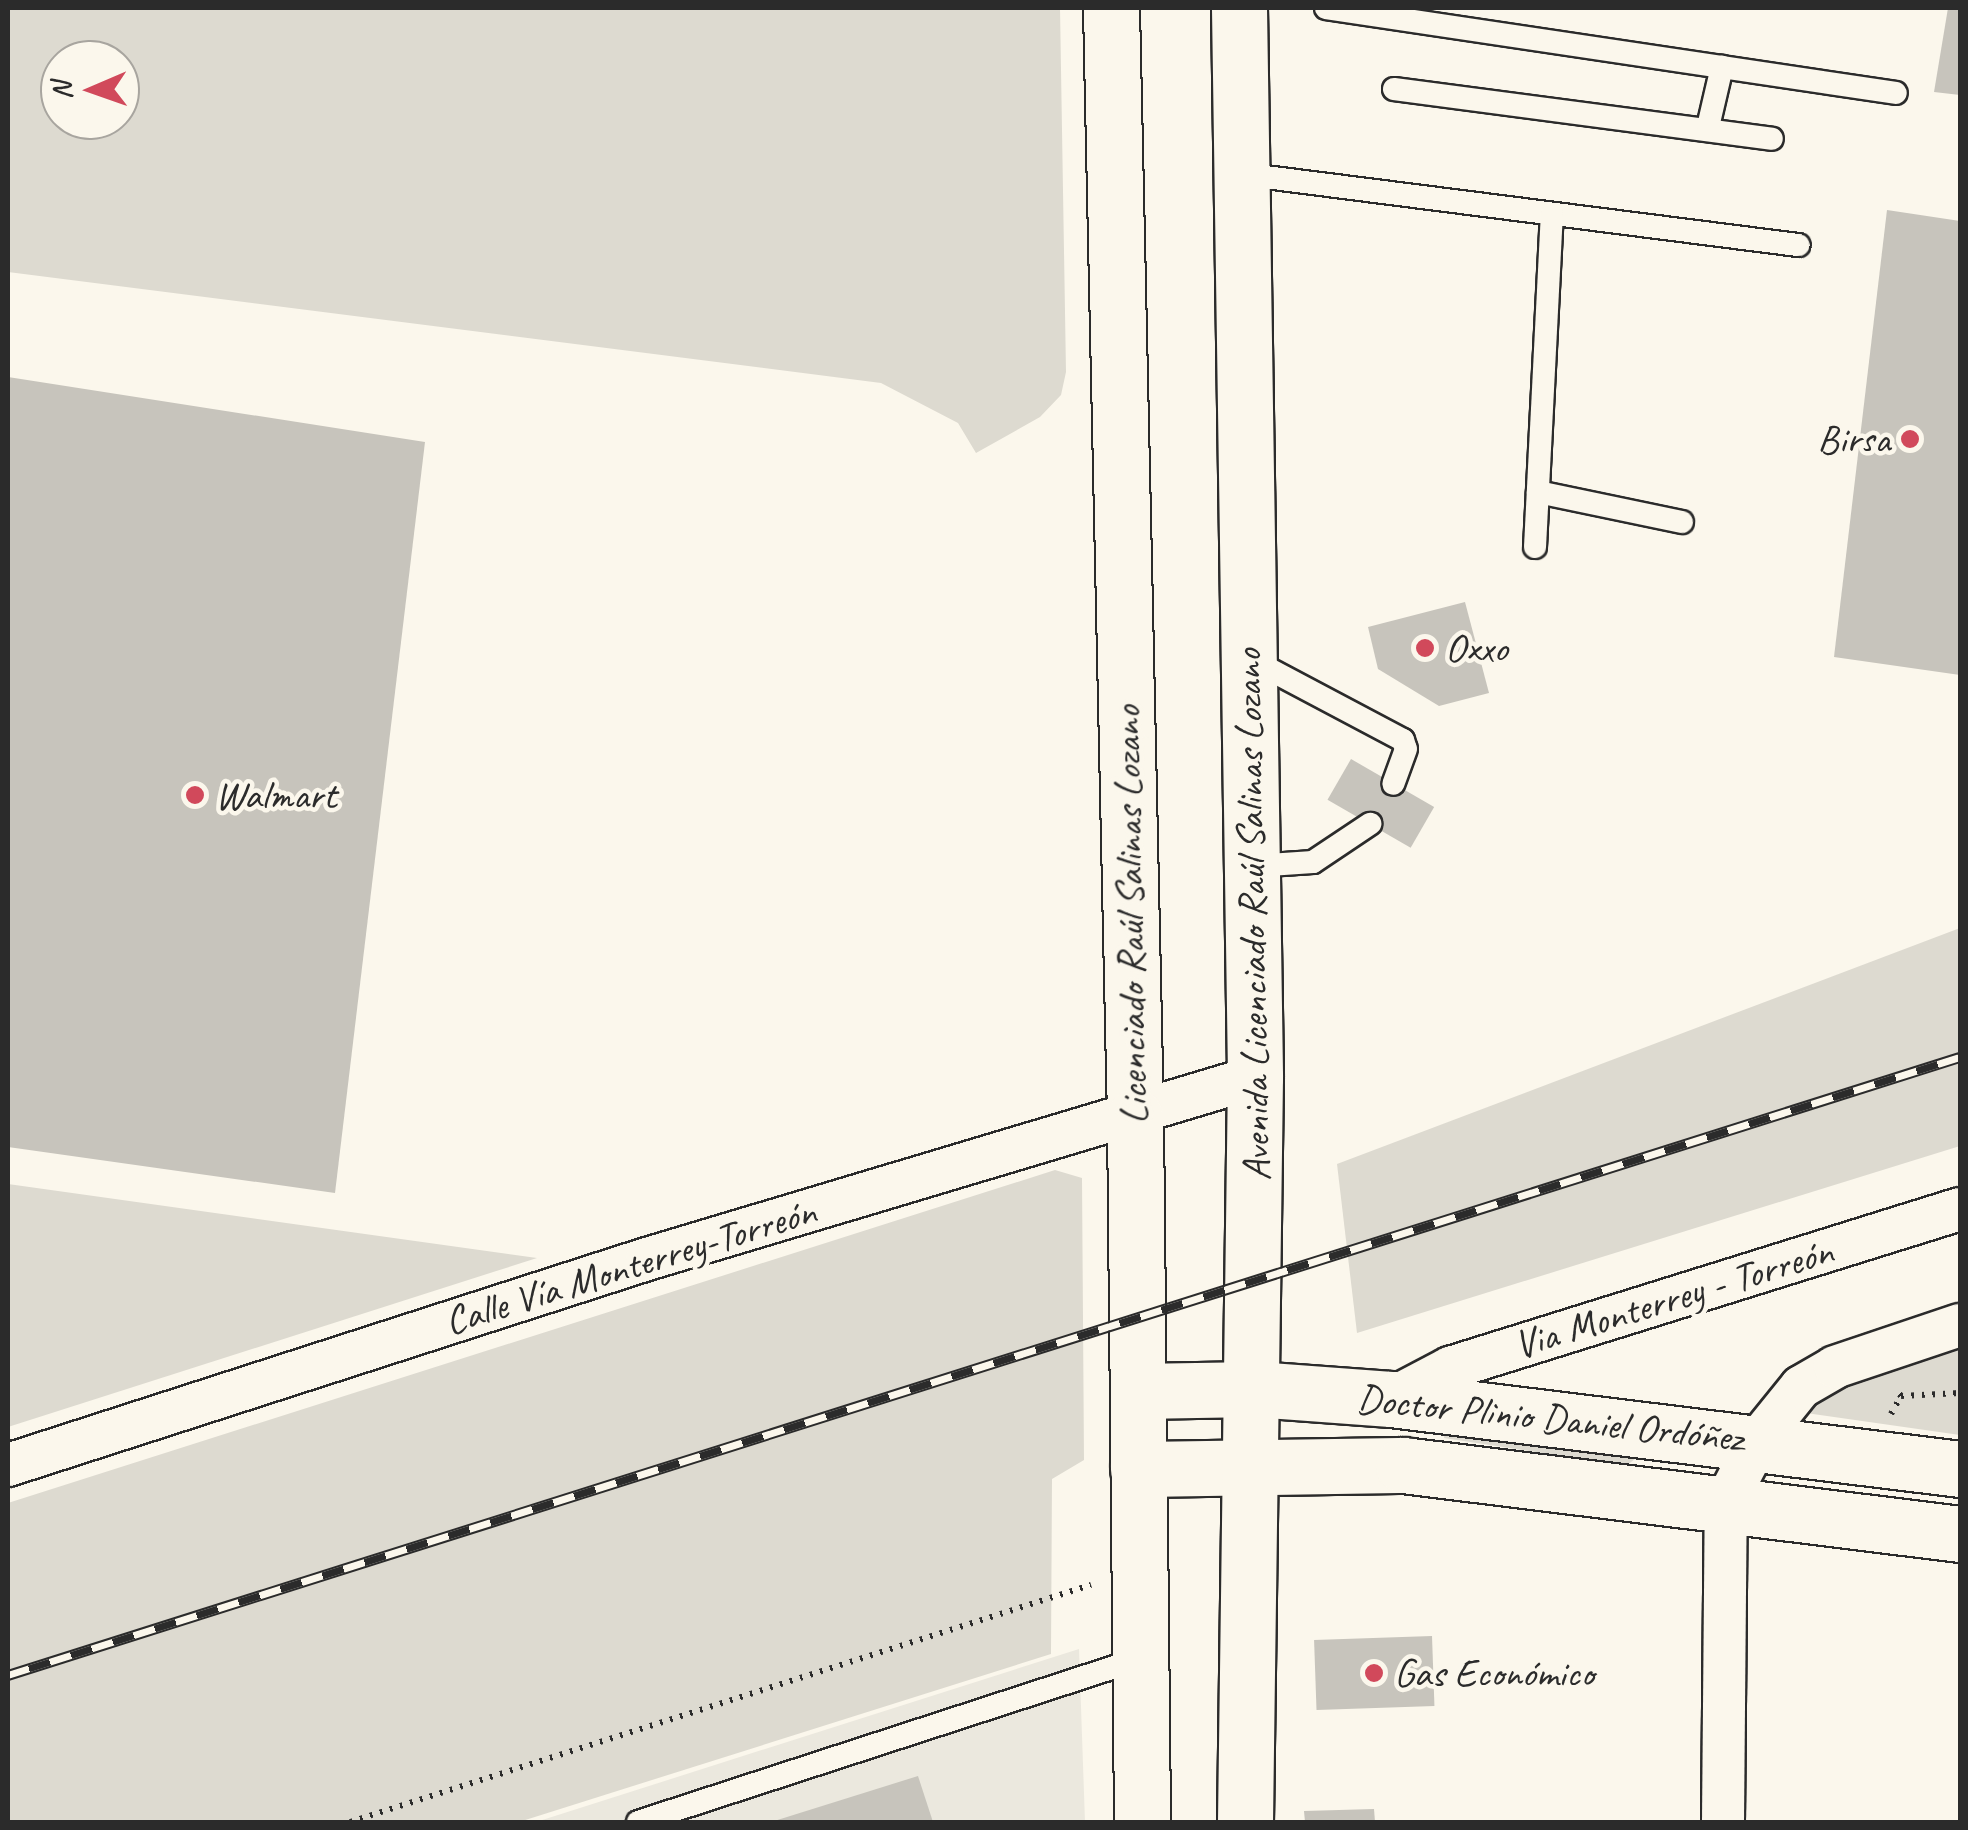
<!DOCTYPE html>
<meta charset="utf-8">
<style>
body{margin:0}
#map{position:relative;width:1968px;height:1830px;overflow:hidden;background:#fbf7ec;font-family:Caveat,sans-serif}
div>[style]{position:absolute}
.built>*{inset:0;background:#ebe8de}
.green>*{inset:0;background:#dddad0}
.building>*{inset:0;background:#c7c4bc;transform-origin:0 0}
.path>*{height:6px;margin-top:-3px;transform-origin:0;background:repeating-linear-gradient(90deg,#2b2b2b 0 2.5px,transparent 0 10.5px)}
.roads{filter:drop-shadow(2px 0 #2b2b2b) drop-shadow(-2px 0 #2b2b2b) drop-shadow(0 2px #2b2b2b) drop-shadow(0 -2px #2b2b2b)}
.service>*{height:22px;margin:-11px;padding:0 11px;transform-origin:11px;border-radius:11px;background:#fbf7ec}
.minor>*{height:42px;margin:-21px;padding:0 21px;transform-origin:21px;border-radius:21px;background:#fbf7ec}
.tertiary>*{height:55px;margin:-27.5px;padding:0 27.5px;transform-origin:27.5px;border-radius:27.5px;background:#fbf7ec}
.secondary>*{height:55px;margin:-27.5px;padding:0 27.5px;transform-origin:27.5px;border-radius:27.5px;background:#fbf7ec}
.rail>*{height:11px;margin-top:-5.5px;transform-origin:0;background:repeating-linear-gradient(90deg,#fbf7ec 0 22px,#2b2b2b 0 44px);box-sizing:border-box;border-block:2px solid #2b2b2b}
.dots>*{width:28px;height:28px;translate:-50% -50%;box-sizing:border-box;border:5px solid #fbf7ec;border-radius:50%}
span{translate:-50% -50%;white-space:nowrap;text-align:center;line-height:1.15;-webkit-text-stroke:9px #fbf7ec;paint-order:stroke}
.poi-label{font-size:40px;color:#2b2b2b}
.right{translate:-100% -50%;text-align:right}
.left{translate:0 -50%;text-align:left}
.street-label{font-size:40px;color:#2b2b2b}
.frame{position:absolute;inset:0;border:10px solid #2b2b2b;pointer-events:none}
.north{position:absolute;left:40px;top:40px;width:100px;height:100px;box-sizing:border-box;background:#fbf7ec;border:2px solid #a8a59f;border-radius:50%;rotate:268deg;font-size:28px;font-weight:700;line-height:40px;text-align:center;color:#2b2b2b}
.north::after{content:'';display:block;margin:auto;width:35px;height:45px;background:#d1495b;clip-path:polygon(50% 0,100% 100%,50% 72%,0 100%)}
</style>
<div id="map">
<div class="built">
<i style="clip-path:polygon(1079px 1649px,1085px 1822px,536px 1822px)"></i>
</div>
<div class="green">
<i style="clip-path:polygon(evenodd,8px 8px,1060px 8px,1066px 372px,1061px 395px,1040px 417px,976px 453px,958px 423px,881px 383px,8px 272px,8px 8px,60px 60px,120px 60px,120px 120px,60px 120px,60px 60px)"></i>
<i style="clip-path:polygon(1960px 928px,1960px 1146px,1357px 1333px,1337px 1164px)"></i>
<i style="clip-path:polygon(1055px 1170px,1082px 1178px,1084px 1460px,1052px 1479px,1051px 1654px,519px 1822px,8px 1822px,8px 1503px)"></i>
<i style="clip-path:polygon(8px 1184px,537px 1258px,8px 1427px)"></i>
<i style="clip-path:polygon(1960px 1349px,1960px 1435px,1806px 1413px,1802px 1399px)"></i>
<i style="clip-path:polygon(1446px 1423px,1640px 1455px,1626px 1466px,1444px 1438px)"></i>
</div>
<div class="building">
<i style="clip-path:polygon(1948px 8px,1960px 8px,1960px 95px,1934px 92px)"></i>
<i style="clip-path:polygon(1887px 210px,1960px 221px,1960px 675px,1834px 657px)"></i>
<i style="clip-path:polygon(8px 377px,425px 442px,335px 1193px,8px 1147px)"></i>
<i style="clip-path:polygon(1465px 602px,1489px 693px,1439px 706px,1378px 669px,1368px 627px)"></i>
<i style="left:1351px;top:759px;width:96px;height:47px;rotate:30deg"></i>
<i style="left:1432px;top:1636px;width:70px;height:118px;rotate:88deg"></i>
<i style="clip-path:polygon(918px 1776px,933px 1822px,771px 1822px)"></i>
<i style="clip-path:polygon(1374px 1809px,1375px 1822px,1305px 1822px,1304px 1811px)"></i>
</div>
<div class="path">
<i style="left:1901px;top:1396px;width:59px;rotate:-2.9deg"></i>
<i style="left:1891px;top:1414px;width:21px;rotate:-61deg"></i>
<i style="left:1901px;top:1396px;width:6px;rotate:-129deg"></i>
<i style="left:350px;top:1822px;width:778px;rotate:-17.74deg"></i>
</div>
<div class="roads">
<div class="service">
<i style="left:1326px;top:8px;width:576px;rotate:8.48deg"></i>
<i style="left:1394px;top:89px;width:381px;rotate:7.5deg"></i>
<i style="left:1708px;top:127px;width:62px;rotate:-76.9deg"></i>
<i style="left:1242px;top:174px;width:561px;rotate:7.28deg"></i>
<i style="left:1538px;top:492px;width:147px;rotate:11.8deg"></i>
<i style="left:1535px;top:547px;width:333px;rotate:-87.1deg"></i>
<i style="left:1250px;top:659px;width:173px;rotate:27.9deg"></i>
<i style="left:1403px;top:740px;width:9px;rotate:72deg"></i>
<i style="left:1406px;top:749px;width:37px;rotate:110deg"></i>
<i style="left:1254px;top:866px;width:59px;rotate:-3.9deg"></i>
<i style="left:1313px;top:862px;width:69px;rotate:-33.7deg"></i>
<i style="left:638px;top:1822px;width:527px;rotate:-18.02deg"></i>
</div>
<div class="minor">
<i style="left:1391px;top:1399px;width:67px;rotate:-27.7deg"></i>
<i style="left:1450px;top:1368px;width:534px;rotate:-17.32deg"></i>
<i style="left:8px;top:1465px;width:671px;rotate:-17.87deg"></i>
<i style="left:647px;top:1259px;width:635px;rotate:-16.66deg"></i>
<i style="left:1723px;top:1822px;width:320px;rotate:-89.5deg"></i>
<i style="left:1726px;top:1502px;width:71px;rotate:-62.4deg"></i>
<i style="left:1759px;top:1439px;width:67px;rotate:-51.1deg"></i>
<i style="left:1801px;top:1387px;width:39px;rotate:-30deg"></i>
<i style="left:1835px;top:1367px;width:132px;rotate:-18.6deg"></i>
</div>
<div class="tertiary">
<i style="left:1138px;top:1391px;width:117px;rotate:-1deg"></i>
<i style="left:1255px;top:1389px;width:136px;rotate:4.2deg"></i>
<i style="left:1391px;top:1399px;width:573px;rotate:7.01deg"></i>
<i style="left:1138px;top:1469px;width:265px;rotate:-0.9deg"></i>
<i style="left:1403px;top:1465px;width:561px;rotate:7.06deg"></i>
</div>
<div class="secondary">
<i style="left:1111px;top:8px;width:1108px;rotate:88.76deg"></i>
<i style="left:1135px;top:1116px;width:706px;rotate:89.43deg"></i>
<i style="left:1239px;top:8px;width:1069px;rotate:89.14deg"></i>
<i style="left:1255px;top:1077px;width:745px;rotate:90.77deg"></i>
</div>
</div>
<div class="rail">
<i style="left:8px;top:1675px;width:2047px;rotate:-17.57deg"></i>
</div>
<div class="dots">
<i style="left:1910px;top:439px;background:#d1495b"></i>
<i style="left:1425px;top:648px;background:#d1495b"></i>
<i style="left:195px;top:795px;background:#d1495b"></i>
<i style="left:1374px;top:1673px;background:#d1495b"></i>
</div>
<div class="poi-label">
<span class="right" style="left:1890px;top:439px">Birsa</span>
<span class="left" style="left:1445px;top:648px">Oxxo</span>
<span class="left" style="left:215px;top:795px">Walmart</span>
<span class="left" style="left:1394px;top:1673px">Gas Económico</span>
</div>
<div class="street-label">
<span style="left:1130px;top:915px;rotate:-91deg">Licenciado Raúl Salinas Lozano</span>
<span style="left:1252px;top:915px;rotate:-91deg">Avenida Licenciado Raúl Salinas Lozano</span>
<span style="left:630px;top:1266px;rotate:-17deg">Calle Vía Monterrey-Torreón</span>
<span style="left:1673px;top:1298px;rotate:-17deg">Via Monterrey - Torreón</span>
<span style="left:1550px;top:1418px;rotate:6deg">Doctor Plinio Daniel Ordóñez</span>
</div>
<div class="frame"></div>
<div class="north">N</div>
</div>
